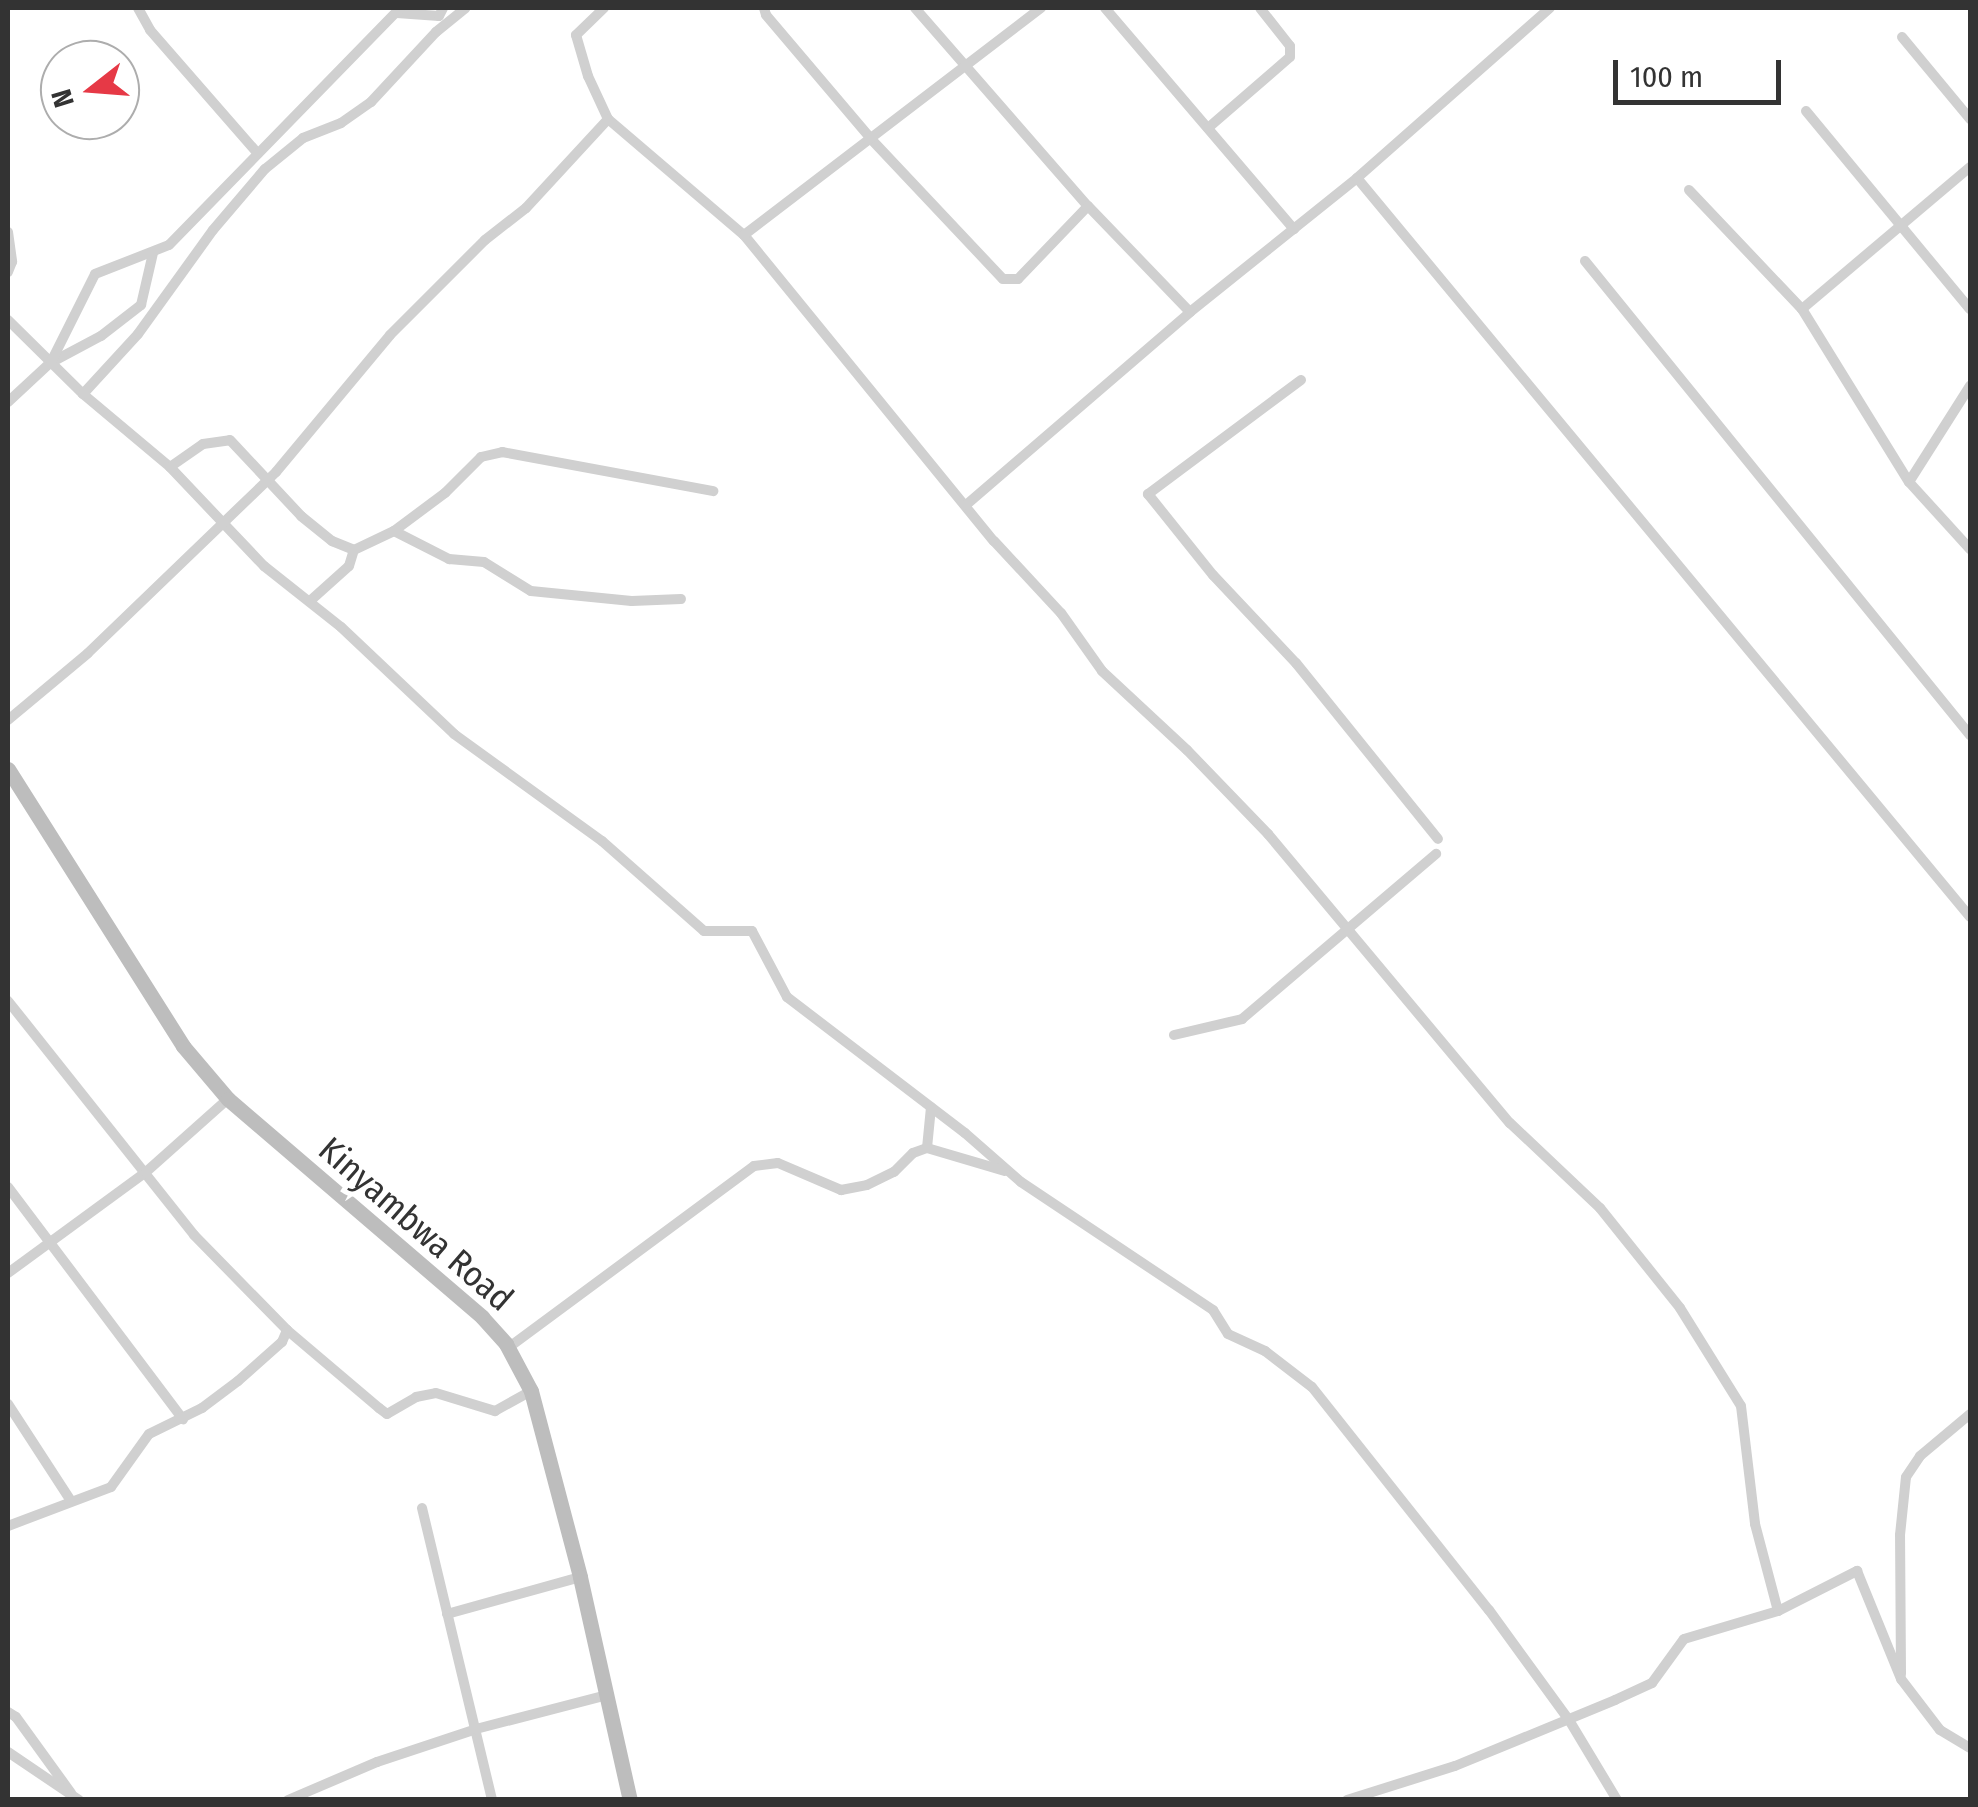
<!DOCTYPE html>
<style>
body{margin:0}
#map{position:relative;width:1978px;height:1807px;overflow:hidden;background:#fff;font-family:"Fira Sans Condensed",sans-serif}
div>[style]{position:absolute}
.street>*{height:10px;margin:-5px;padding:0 5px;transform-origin:5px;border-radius:5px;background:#d0d0d0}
.secondary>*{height:15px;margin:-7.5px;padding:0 7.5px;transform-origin:7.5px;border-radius:7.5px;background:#bdbdbd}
span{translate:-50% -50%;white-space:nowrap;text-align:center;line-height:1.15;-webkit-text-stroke:10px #fff;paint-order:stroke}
.street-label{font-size:35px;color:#333}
.frame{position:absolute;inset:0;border:10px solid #333;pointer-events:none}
.north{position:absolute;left:40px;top:40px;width:100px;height:100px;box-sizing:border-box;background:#fff;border:2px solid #adadad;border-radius:50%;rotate:253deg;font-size:28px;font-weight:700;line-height:40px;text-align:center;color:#333}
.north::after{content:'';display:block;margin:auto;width:35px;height:45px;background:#e63946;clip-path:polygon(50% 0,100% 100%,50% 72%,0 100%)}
.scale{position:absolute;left:1613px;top:60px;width:168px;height:45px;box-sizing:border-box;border:5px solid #333;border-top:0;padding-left:12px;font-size:30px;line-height:35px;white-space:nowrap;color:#333;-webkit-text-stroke:8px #fff;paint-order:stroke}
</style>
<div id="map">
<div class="street">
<i style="left:138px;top:8px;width:25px;rotate:61deg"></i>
<i style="left:150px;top:30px;width:164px;rotate:48.9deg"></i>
<i style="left:604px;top:8px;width:39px;rotate:136deg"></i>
<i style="left:576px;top:35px;width:43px;rotate:73.7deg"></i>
<i style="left:588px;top:76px;width:47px;rotate:65.1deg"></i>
<i style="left:608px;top:119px;width:179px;rotate:40.5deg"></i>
<i style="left:744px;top:235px;width:395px;rotate:50.8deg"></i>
<i style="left:994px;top:541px;width:98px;rotate:47.1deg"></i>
<i style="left:1061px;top:613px;width:71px;rotate:54.7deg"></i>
<i style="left:1102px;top:671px;width:116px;rotate:42.9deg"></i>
<i style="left:1187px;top:750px;width:117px;rotate:46deg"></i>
<i style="left:1268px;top:834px;width:377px;rotate:50.1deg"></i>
<i style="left:1510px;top:1123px;width:124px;rotate:43.4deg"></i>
<i style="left:1600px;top:1208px;width:128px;rotate:51.3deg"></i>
<i style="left:1680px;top:1308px;width:115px;rotate:58.1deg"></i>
<i style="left:1741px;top:1406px;width:119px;rotate:83.2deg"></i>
<i style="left:1755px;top:1524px;width:90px;rotate:75.2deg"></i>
<i style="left:764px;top:8px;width:7px;rotate:74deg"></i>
<i style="left:766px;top:15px;width:162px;rotate:49.7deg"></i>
<i style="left:871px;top:139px;width:192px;rotate:46.7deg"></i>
<i style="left:1003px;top:279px;width:15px"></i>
<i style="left:1018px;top:279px;width:101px;rotate:-46.2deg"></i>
<i style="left:915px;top:8px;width:263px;rotate:48.9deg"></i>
<i style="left:1088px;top:206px;width:147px;rotate:46.1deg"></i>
<i style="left:1105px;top:8px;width:291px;rotate:49.5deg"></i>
<i style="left:397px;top:13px;width:42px;rotate:4.1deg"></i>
<i style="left:439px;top:16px;width:9px;rotate:-63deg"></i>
<i style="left:1902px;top:37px;width:107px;rotate:50.3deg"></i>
<i style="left:1806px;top:111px;width:257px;rotate:50.4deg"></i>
<i style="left:1208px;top:128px;width:108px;rotate:-40.9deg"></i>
<i style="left:1290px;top:57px;width:11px;rotate:-90deg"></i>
<i style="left:1290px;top:46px;width:48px;rotate:-128.3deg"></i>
<i style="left:1357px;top:178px;width:960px;rotate:50.32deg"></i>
<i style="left:1689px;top:190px;width:164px;rotate:46.5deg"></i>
<i style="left:1802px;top:309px;width:203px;rotate:58.3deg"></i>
<i style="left:1909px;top:482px;width:91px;rotate:47.7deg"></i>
<i style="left:8px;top:232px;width:30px;rotate:82deg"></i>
<i style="left:12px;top:262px;width:11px;rotate:112deg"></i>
<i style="left:744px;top:235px;width:374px;rotate:-37.4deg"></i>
<i style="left:1585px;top:261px;width:611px;rotate:50.92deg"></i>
<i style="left:1802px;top:309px;width:220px;rotate:-40.2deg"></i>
<i style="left:8px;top:320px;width:105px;rotate:44.6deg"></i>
<i style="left:83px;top:394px;width:114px;rotate:40deg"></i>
<i style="left:170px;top:467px;width:137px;rotate:46.5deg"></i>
<i style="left:264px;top:566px;width:98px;rotate:38.4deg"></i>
<i style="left:341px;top:627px;width:156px;rotate:43.4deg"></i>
<i style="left:454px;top:734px;width:183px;rotate:35.9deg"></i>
<i style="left:602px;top:841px;width:136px;rotate:41.4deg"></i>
<i style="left:704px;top:931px;width:48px"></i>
<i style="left:752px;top:931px;width:75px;rotate:62.1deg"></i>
<i style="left:787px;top:997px;width:224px;rotate:37.4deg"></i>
<i style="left:965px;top:1133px;width:74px;rotate:41.2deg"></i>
<i style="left:1021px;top:1182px;width:231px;rotate:33.7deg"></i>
<i style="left:1213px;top:1310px;width:28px;rotate:58deg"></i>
<i style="left:1228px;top:1334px;width:41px;rotate:24.7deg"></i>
<i style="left:1265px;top:1351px;width:59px;rotate:37.5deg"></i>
<i style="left:1312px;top:1387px;width:285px;rotate:51.6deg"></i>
<i style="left:1489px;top:1610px;width:136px;rotate:54deg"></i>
<i style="left:1569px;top:1720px;width:93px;rotate:59deg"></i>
<i style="left:52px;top:362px;width:55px;rotate:-28deg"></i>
<i style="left:101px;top:336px;width:51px;rotate:-37.8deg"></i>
<i style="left:141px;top:305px;width:53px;rotate:-77deg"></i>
<i style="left:1301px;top:380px;width:191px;rotate:143.3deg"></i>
<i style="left:1148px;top:494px;width:104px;rotate:51.3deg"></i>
<i style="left:1213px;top:575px;width:121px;rotate:46.7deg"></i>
<i style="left:1296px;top:663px;width:226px;rotate:51.1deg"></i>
<i style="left:83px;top:394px;width:81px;rotate:-47.5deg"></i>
<i style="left:138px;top:334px;width:128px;rotate:-54.2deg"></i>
<i style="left:213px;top:230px;width:80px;rotate:-49.6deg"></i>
<i style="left:265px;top:169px;width:49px;rotate:-39.2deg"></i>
<i style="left:303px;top:138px;width:41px;rotate:-21.5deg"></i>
<i style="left:341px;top:123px;width:37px;rotate:-35deg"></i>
<i style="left:371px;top:102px;width:96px;rotate:-47.1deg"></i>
<i style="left:436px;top:32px;width:38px;rotate:-39deg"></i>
<i style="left:8px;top:402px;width:59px;rotate:-42.9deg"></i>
<i style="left:51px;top:362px;width:98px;rotate:-63.4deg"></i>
<i style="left:95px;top:274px;width:79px;rotate:-21.4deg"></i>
<i style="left:169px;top:245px;width:331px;rotate:-45.7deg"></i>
<i style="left:170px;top:467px;width:40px;rotate:-34.9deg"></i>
<i style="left:203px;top:444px;width:27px;rotate:-8deg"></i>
<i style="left:230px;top:440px;width:104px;rotate:46.9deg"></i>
<i style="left:301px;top:516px;width:40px;rotate:39deg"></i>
<i style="left:332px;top:541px;width:24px;rotate:22deg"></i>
<i style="left:354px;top:550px;width:44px;rotate:-25.4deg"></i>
<i style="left:394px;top:531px;width:64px;rotate:-36.7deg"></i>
<i style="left:445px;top:493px;width:51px;rotate:-45deg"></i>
<i style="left:481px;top:457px;width:22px;rotate:-13deg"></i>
<i style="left:502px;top:452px;width:215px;rotate:10.5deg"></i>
<i style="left:1909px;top:482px;width:114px;rotate:-57.6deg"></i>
<i style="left:966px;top:505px;width:296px;rotate:-40.7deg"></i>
<i style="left:1190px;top:312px;width:214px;rotate:-38.7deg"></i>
<i style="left:1357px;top:178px;width:257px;rotate:-41.4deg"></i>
<i style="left:394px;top:531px;width:62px;rotate:27deg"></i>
<i style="left:449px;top:559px;width:35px;rotate:5deg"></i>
<i style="left:484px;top:562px;width:55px;rotate:31.7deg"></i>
<i style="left:531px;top:591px;width:101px;rotate:5.7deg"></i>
<i style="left:632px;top:601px;width:49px;rotate:-2.3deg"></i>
<i style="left:310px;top:601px;width:52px;rotate:-41.9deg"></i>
<i style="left:349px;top:566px;width:17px;rotate:-73deg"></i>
<i style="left:8px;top:720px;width:104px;rotate:-39.9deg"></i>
<i style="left:88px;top:653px;width:261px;rotate:-43.9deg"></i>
<i style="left:276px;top:472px;width:178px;rotate:-50.2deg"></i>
<i style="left:390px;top:335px;width:134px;rotate:-45deg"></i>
<i style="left:485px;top:240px;width:52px;rotate:-38deg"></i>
<i style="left:526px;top:208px;width:121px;rotate:-47.3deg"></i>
<i style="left:8px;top:1001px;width:299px;rotate:51.5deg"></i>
<i style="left:194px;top:1235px;width:133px;rotate:45.6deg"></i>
<i style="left:287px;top:1330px;width:121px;rotate:40.3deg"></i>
<i style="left:379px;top:1408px;width:10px;rotate:37deg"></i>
<i style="left:387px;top:1414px;width:34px;rotate:-30deg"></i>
<i style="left:416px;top:1397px;width:20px;rotate:-11deg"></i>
<i style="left:436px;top:1393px;width:62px;rotate:17deg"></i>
<i style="left:495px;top:1411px;width:41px;rotate:-29.1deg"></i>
<i style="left:1174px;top:1035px;width:70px;rotate:-13.2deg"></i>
<i style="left:1242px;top:1019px;width:255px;rotate:-40.4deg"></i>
<i style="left:927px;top:1148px;width:41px;rotate:-84.4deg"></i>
<i style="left:8px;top:1187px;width:291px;rotate:53deg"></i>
<i style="left:8px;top:1273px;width:171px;rotate:-36.2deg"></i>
<i style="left:146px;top:1172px;width:110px;rotate:-41.7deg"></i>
<i style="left:508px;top:1348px;width:306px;rotate:-36.5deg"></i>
<i style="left:754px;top:1166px;width:24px;rotate:-7deg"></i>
<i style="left:778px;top:1163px;width:69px;rotate:23.2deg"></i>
<i style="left:841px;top:1190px;width:26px;rotate:-11deg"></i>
<i style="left:867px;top:1185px;width:30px;rotate:-26deg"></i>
<i style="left:894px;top:1172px;width:27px;rotate:-45deg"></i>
<i style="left:913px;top:1153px;width:15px;rotate:-20deg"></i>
<i style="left:927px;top:1148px;width:81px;rotate:16.4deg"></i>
<i style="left:8px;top:1404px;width:116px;rotate:57deg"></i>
<i style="left:422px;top:1508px;width:300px;rotate:76.5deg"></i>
<i style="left:8px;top:1526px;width:110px;rotate:-20.7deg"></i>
<i style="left:111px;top:1487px;width:65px;rotate:-54.4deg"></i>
<i style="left:149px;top:1434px;width:59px;rotate:-26.1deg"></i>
<i style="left:202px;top:1408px;width:45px;rotate:-36.9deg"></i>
<i style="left:238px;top:1381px;width:59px;rotate:-41.6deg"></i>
<i style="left:282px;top:1342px;width:13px;rotate:-67deg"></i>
<i style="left:447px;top:1614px;width:138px;rotate:-15.5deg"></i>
<i style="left:1901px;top:1674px;width:139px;rotate:-90.4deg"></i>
<i style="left:1900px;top:1535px;width:58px;rotate:-84.1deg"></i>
<i style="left:1906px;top:1477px;width:25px;rotate:-56deg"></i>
<i style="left:1920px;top:1456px;width:65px;rotate:-40deg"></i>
<i style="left:8px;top:1712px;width:9px;rotate:32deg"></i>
<i style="left:16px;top:1717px;width:94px;rotate:54.1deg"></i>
<i style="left:8px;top:1752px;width:86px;rotate:34.1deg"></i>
<i style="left:288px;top:1800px;width:97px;rotate:-23.1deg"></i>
<i style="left:377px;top:1762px;width:104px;rotate:-18.4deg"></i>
<i style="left:476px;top:1729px;width:135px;rotate:-14.5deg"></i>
<i style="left:1347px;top:1800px;width:113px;rotate:-17.5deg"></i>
<i style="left:1455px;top:1766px;width:173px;rotate:-22.4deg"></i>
<i style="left:1615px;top:1700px;width:41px;rotate:-24.7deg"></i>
<i style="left:1652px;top:1683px;width:54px;rotate:-54deg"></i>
<i style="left:1684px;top:1639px;width:98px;rotate:-16.6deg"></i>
<i style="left:1778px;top:1611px;width:89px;rotate:-26.9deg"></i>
<i style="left:1857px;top:1571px;width:117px;rotate:67.8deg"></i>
<i style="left:1901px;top:1679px;width:64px;rotate:52.6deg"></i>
<i style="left:1940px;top:1730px;width:35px;rotate:31deg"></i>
</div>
<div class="secondary">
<i style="left:8px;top:769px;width:328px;rotate:57.7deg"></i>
<i style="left:183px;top:1046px;width:70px;rotate:49.7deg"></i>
<i style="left:228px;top:1099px;width:335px;rotate:40.6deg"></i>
<i style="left:482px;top:1317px;width:36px;rotate:48deg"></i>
<i style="left:506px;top:1344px;width:53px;rotate:62deg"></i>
<i style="left:531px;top:1391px;width:192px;rotate:75.2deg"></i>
<i style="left:580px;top:1577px;width:229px;rotate:77.4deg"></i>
</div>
<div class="street-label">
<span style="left:416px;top:1224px;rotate:41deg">Kinyambwa Road</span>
</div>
<div class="frame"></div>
<div class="north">N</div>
<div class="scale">100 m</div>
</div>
